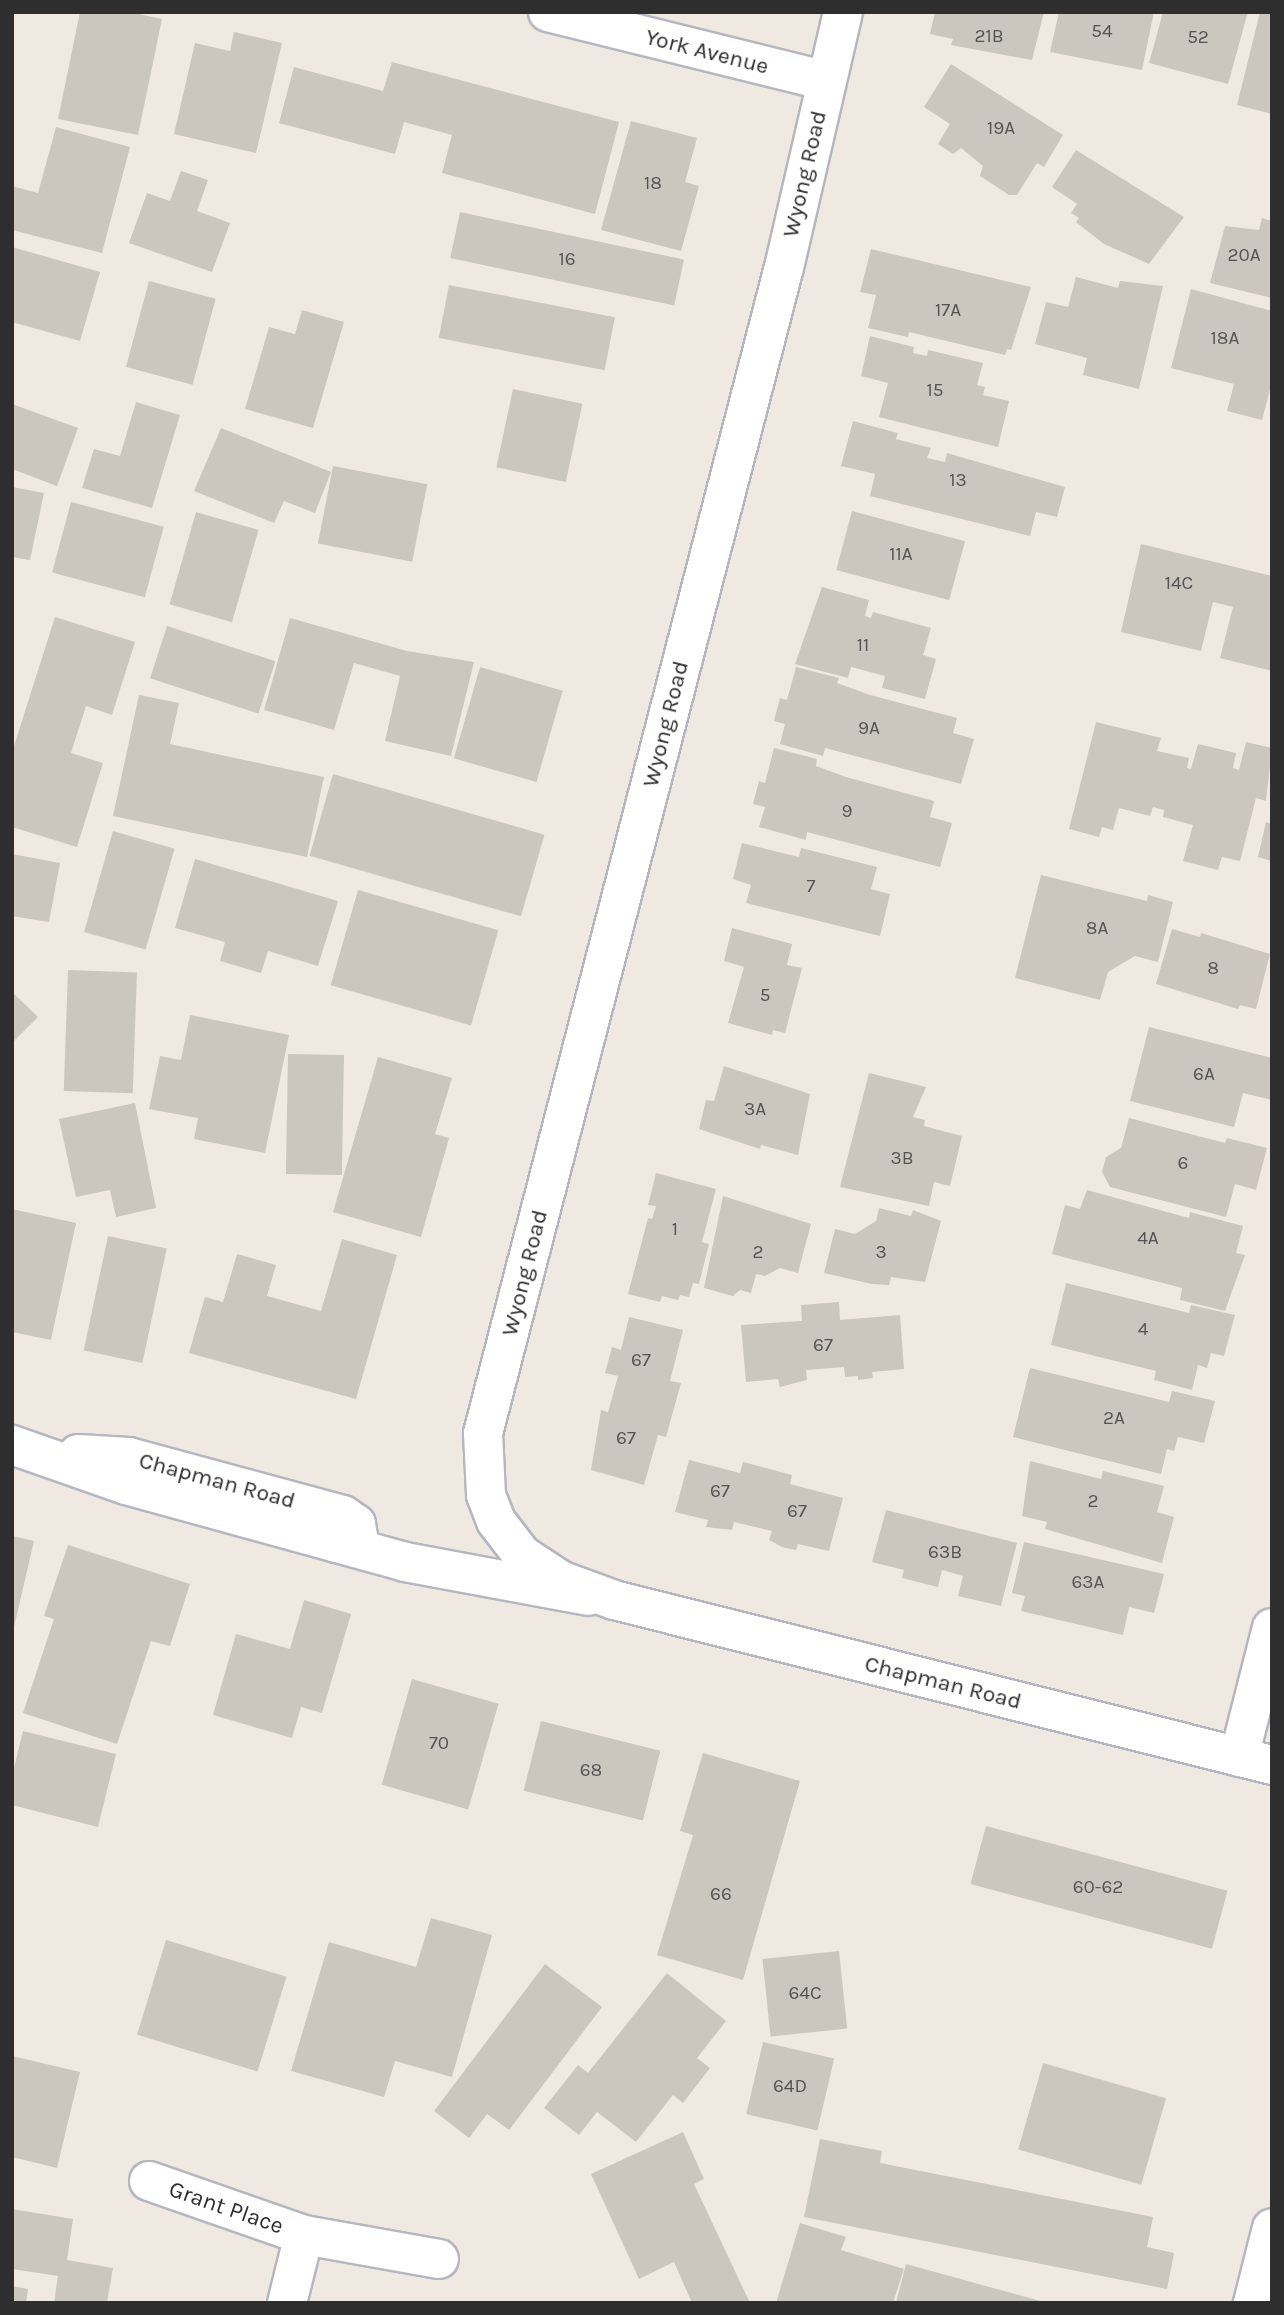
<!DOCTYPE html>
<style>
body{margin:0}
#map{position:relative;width:1284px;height:2315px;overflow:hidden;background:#efe9e1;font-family:Karla,sans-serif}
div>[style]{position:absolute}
.building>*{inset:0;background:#cbc7bf;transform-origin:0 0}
.roads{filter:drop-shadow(2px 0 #b4b7c1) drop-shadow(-2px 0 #b4b7c1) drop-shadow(0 2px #b4b7c1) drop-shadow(0 -2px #b4b7c1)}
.minor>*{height:38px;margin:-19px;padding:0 19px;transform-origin:19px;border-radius:19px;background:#fff}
.tertiary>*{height:38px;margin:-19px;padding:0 19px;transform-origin:19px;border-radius:19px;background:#fff}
span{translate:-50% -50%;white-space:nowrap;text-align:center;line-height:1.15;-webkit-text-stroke:6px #fff;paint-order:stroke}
.number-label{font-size:19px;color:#555452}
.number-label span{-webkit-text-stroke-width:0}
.street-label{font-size:23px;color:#2e2e2e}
.frame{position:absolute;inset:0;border:14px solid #2e2e2e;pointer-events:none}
</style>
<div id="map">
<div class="building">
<i style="clip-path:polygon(80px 12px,129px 12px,162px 19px,138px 135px,58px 119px)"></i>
<i style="clip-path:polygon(935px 12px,1044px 12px,1032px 60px,951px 45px,953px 39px,930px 34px)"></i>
<i style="clip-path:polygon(1059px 12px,1154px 12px,1142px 70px,1050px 52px)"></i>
<i style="clip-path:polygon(1163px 12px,1248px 12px,1228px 84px,1149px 63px)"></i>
<i style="clip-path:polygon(1260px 12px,1272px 12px,1272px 114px,1237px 105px)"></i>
<i style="clip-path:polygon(234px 32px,282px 43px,256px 153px,174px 134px,195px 43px,230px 51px)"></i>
<i style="clip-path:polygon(392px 62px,619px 122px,595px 214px,442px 173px,452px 135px,404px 122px,395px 154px,279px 123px,294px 67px,383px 91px)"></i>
<i style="clip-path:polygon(951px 64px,1063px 135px,1044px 167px,1037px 163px,1017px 195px,1009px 195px,980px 176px,983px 166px,961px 148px,953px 154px,938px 144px,950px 124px,924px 107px)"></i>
<i style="clip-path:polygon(631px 121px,697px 138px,685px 182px,699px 186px,681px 251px,601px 230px)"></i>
<i style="clip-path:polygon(56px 127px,130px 147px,102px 253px,12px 230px,12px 186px,38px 193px)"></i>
<i style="clip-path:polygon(1076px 150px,1184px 217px,1149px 264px,1104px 244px,1076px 222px,1079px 218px,1071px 213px,1077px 204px,1052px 187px)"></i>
<i style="clip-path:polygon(181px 171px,208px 180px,197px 211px,230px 223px,212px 272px,129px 243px,147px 193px,170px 201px)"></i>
<i style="left:460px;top:212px;width:229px;height:47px;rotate:12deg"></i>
<i style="clip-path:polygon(1262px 218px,1272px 221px,1272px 298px,1210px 283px,1225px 226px,1259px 230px)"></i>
<i style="clip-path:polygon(12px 247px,100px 272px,80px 341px,12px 322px)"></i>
<i style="clip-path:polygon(871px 249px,1031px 287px,1011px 350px,1007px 349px,1005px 355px,909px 332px,908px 337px,868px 328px,876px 295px,860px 292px)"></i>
<i style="clip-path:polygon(1076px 277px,1118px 288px,1120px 281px,1163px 286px,1139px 389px,1083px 375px,1087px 358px,1035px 344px,1046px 302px,1068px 307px)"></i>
<i style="left:149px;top:281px;width:69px;height:89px;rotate:15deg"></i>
<i style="left:449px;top:285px;width:169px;height:54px;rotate:11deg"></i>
<i style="clip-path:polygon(1191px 289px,1272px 311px,1272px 382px,1262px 420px,1227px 411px,1234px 384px,1171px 368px)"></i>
<i style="clip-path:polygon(302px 310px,344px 322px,313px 428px,245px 409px,269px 327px,295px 334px)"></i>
<i style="clip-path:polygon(870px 336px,914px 347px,913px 353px,927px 356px,928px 350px,983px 363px,977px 385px,985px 387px,983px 395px,1009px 401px,998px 447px,879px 417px,888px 383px,861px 376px)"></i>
<i style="left:513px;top:389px;width:71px;height:80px;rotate:12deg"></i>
<i style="clip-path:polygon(136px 402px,180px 415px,152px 508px,82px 488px,94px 449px,120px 456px)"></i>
<i style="clip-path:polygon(12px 404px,78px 428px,57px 486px,12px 469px)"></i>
<i style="clip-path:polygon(853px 421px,898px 433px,896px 439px,931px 448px,927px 458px,945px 462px,947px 453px,1065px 487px,1057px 517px,1036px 512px,1030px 536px,870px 496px,875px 474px,841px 466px)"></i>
<i style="clip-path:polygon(221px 428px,331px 472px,315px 513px,284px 501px,274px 523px,194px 491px)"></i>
<i style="left:333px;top:466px;width:96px;height:79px;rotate:11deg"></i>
<i style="clip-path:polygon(12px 487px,44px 493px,30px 560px,12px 557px)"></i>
<i style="left:71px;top:502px;width:96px;height:73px;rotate:15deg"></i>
<i style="left:852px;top:511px;width:117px;height:61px;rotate:15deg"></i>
<i style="left:196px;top:512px;width:65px;height:96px;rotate:16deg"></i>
<i style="clip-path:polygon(1141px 544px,1272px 576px,1272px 671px,1220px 658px,1233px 607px,1213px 602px,1201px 651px,1121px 632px)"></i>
<i style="clip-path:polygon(822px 587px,869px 600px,865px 616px,871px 618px,873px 612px,931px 628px,923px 655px,936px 659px,925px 699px,882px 688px,885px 676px,851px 667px,848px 678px,795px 664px)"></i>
<i style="clip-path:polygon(55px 617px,135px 642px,112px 715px,86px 706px,71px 753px,103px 763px,77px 847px,12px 827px,12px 752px)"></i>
<i style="clip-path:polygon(290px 618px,407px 651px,474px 662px,451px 756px,385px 741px,400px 676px,354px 663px,334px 730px,264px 710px)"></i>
<i style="left:167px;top:626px;width:114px;height:55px;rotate:18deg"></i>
<i style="left:480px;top:667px;width:86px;height:95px;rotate:16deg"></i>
<i style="clip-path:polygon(796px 667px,839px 678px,837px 683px,870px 695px,957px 718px,953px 733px,974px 739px,961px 784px,825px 748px,823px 756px,780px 744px,785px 724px,774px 721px,780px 698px,787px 700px)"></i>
<i style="clip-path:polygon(139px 695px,179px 703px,170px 744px,324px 777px,307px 857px,113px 816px)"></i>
<i style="clip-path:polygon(1096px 722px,1161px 738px,1157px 751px,1189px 758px,1187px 768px,1191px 769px,1198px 744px,1236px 753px,1233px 768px,1239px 770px,1246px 742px,1272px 748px,1266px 801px,1256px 798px,1240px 861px,1222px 857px,1218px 870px,1183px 861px,1193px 825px,1163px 817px,1164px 810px,1153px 807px,1150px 816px,1119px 808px,1113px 830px,1102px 827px,1099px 837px,1069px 829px)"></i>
<i style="clip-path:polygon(774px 748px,817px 759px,816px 766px,846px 777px,934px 801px,930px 817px,952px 823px,940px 867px,807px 832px,806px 840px,759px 827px,765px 807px,753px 804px,759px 781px,765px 783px)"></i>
<i style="left:333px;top:774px;width:220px;height:85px;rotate:16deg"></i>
<i style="clip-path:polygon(1266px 822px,1272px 824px,1272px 861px,1258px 857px)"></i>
<i style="left:113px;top:831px;width:64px;height:105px;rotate:16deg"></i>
<i style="clip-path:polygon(742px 843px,799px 857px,801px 848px,877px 867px,871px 889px,890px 894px,880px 936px,746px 903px,751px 885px,733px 879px)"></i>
<i style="clip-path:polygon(12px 854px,60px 863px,49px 922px,12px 916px)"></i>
<i style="clip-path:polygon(195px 859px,338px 901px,318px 966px,268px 951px,261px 973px,220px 961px,225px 942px,175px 928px)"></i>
<i style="clip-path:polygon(1041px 875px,1147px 901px,1148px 895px,1173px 902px,1158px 962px,1135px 956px,1108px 972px,1100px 1000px,1015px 978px)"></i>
<i style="left:358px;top:890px;width:146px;height:99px;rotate:16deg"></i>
<i style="clip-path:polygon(732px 928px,792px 944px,787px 965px,802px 968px,785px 1033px,773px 1030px,772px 1035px,728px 1023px,744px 967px,724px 961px)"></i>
<i style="clip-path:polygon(1172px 929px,1200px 937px,1201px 933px,1270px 954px,1256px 1009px,1240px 1005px,1238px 1009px,1156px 984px)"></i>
<i style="left:68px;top:970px;width:69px;height:121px;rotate:2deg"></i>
<i style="clip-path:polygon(12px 992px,38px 1017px,12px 1043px)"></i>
<i style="clip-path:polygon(190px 1015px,289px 1035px,265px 1153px,194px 1139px,198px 1118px,149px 1109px,160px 1056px,181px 1060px)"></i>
<i style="clip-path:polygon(1149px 1027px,1272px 1058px,1272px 1100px,1243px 1093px,1234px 1127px,1130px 1101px)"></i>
<i style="left:288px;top:1054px;width:56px;height:120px;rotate:1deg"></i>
<i style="clip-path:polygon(378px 1057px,452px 1078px,435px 1134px,449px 1138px,421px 1237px,333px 1212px)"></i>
<i style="clip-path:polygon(724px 1066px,810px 1094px,798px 1155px,761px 1145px,760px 1149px,699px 1129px,706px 1100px,714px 1101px)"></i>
<i style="clip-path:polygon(869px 1073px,926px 1087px,913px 1117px,925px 1120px,924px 1126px,962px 1136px,950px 1186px,934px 1182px,929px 1206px,840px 1187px)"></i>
<i style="clip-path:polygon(135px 1103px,156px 1208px,116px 1217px,110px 1190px,76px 1197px,59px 1119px)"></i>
<i style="clip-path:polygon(1129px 1118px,1225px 1143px,1227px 1138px,1267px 1148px,1256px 1190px,1235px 1184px,1226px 1217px,1110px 1187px,1102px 1172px,1106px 1157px,1121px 1148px)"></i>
<i style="clip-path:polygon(656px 1173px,716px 1189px,702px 1242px,709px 1244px,699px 1284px,693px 1283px,689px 1297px,680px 1295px,678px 1300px,662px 1296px,660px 1302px,628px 1294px,648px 1218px,652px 1219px,656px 1206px,648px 1205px)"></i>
<i style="clip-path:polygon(1087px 1190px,1189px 1218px,1190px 1212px,1243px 1226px,1236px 1253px,1245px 1255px,1225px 1311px,1180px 1300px,1182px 1288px,1052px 1254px,1065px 1205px,1080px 1209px)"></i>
<i style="clip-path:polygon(723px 1196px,811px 1224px,798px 1273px,780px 1268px,765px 1276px,756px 1274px,751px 1293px,740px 1290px,733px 1296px,704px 1288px)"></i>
<i style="clip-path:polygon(879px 1208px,911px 1216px,913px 1210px,941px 1221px,925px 1282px,891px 1277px,889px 1285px,872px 1284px,824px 1273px,835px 1229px,855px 1234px,876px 1221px)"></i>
<i style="clip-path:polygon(12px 1209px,76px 1223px,51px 1340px,12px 1332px)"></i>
<i style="left:108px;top:1236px;width:60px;height:117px;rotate:12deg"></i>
<i style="clip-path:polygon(342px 1239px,397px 1255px,356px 1399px,189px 1353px,205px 1297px,223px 1302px,237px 1254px,276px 1265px,267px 1296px,321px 1311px)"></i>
<i style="clip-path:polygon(1066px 1283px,1189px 1313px,1191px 1305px,1235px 1315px,1224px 1356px,1211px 1353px,1207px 1368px,1198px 1365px,1192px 1390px,1154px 1380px,1156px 1371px,1051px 1345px)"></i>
<i style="clip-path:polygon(839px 1302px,840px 1320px,900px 1315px,904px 1369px,872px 1372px,873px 1378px,858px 1380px,858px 1376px,845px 1377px,844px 1367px,806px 1370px,807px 1380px,780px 1387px,778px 1379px,746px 1382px,741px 1325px,802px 1321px,801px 1305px)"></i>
<i style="clip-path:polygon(629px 1317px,683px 1330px,670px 1381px,681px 1383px,666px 1437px,658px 1435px,644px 1485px,591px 1470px,601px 1410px,608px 1412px,618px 1376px,605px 1373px,612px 1347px,621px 1350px)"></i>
<i style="clip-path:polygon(1030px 1368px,1169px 1402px,1172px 1391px,1215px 1401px,1204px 1443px,1178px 1437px,1174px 1451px,1167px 1449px,1161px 1474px,1013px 1437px)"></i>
<i style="clip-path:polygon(689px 1460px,740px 1473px,743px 1462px,792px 1475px,790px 1484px,843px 1498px,829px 1551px,798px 1544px,796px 1550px,782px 1547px,769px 1540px,772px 1531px,734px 1522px,732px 1530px,706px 1527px,708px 1520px,675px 1512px)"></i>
<i style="clip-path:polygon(1030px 1461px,1101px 1479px,1103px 1471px,1164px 1486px,1157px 1512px,1174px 1517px,1162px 1563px,1045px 1529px,1047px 1522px,1022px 1516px)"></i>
<i style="clip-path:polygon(886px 1510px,1017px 1543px,1001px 1606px,958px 1596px,963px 1576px,942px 1570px,938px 1587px,902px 1578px,904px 1570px,872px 1562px)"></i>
<i style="clip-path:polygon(12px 1536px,34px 1541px,13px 1631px,12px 1630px)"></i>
<i style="clip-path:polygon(1024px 1542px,1164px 1574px,1154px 1613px,1129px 1607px,1123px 1635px,1021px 1611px,1025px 1596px,1012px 1593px)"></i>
<i style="clip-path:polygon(68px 1545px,190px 1584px,170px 1646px,151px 1641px,117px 1744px,23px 1713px,54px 1619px,44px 1616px)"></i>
<i style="clip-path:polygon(304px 1600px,351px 1614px,322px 1713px,301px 1707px,292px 1738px,213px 1715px,236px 1634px,290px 1649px)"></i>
<i style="left:412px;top:1679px;width:90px;height:110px;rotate:16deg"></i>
<i style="left:541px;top:1721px;width:123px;height:72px;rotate:14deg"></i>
<i style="clip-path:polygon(23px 1731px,116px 1754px,98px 1827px,12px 1805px,12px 1776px)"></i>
<i style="clip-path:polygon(703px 1753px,800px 1781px,743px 1980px,657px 1955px,693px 1835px,680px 1831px)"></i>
<i style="left:986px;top:1826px;width:250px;height:60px;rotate:15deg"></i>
<i style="clip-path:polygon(431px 1918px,492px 1935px,452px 2077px,395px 2061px,384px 2097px,291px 2071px,329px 1942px,416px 1967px)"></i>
<i style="left:166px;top:1940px;width:126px;height:99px;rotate:17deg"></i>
<i style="left:839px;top:1951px;width:78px;height:77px;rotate:84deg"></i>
<i style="clip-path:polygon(545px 1964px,602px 2007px,509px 2130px,487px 2114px,469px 2138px,434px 2111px)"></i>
<i style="clip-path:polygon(667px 1973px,726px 2021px,697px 2058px,710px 2068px,683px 2103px,673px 2095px,636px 2142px,597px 2112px,579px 2135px,544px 2108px,578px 2065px,588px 2073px)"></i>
<i style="left:763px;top:2042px;width:73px;height:74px;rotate:13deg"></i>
<i style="clip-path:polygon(12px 2056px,80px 2072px,57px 2168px,12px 2157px)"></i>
<i style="left:1043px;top:2063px;width:128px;height:90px;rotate:16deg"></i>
<i style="clip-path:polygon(683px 2132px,704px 2179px,694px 2184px,750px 2303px,692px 2303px,674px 2262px,639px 2279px,591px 2174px)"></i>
<i style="clip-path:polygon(820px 2139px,882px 2151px,880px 2163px,1153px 2217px,1147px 2247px,1174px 2253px,1167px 2289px,804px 2217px)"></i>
<i style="clip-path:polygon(12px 2209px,73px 2219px,67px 2260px,113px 2268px,107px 2303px,54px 2303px,58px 2276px,12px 2269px)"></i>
<i style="clip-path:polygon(800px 2223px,846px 2237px,841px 2250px,904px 2269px,893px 2303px,776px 2303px)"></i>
<i style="clip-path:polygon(906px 2264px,1044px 2302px,1044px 2303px,896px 2303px)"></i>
<i style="clip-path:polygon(12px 2286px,28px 2289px,26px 2303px,12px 2303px)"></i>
</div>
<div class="roads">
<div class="minor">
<i style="left:548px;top:12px;width:286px;rotate:13.9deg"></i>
<i style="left:12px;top:1445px;width:121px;rotate:19.3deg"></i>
<i style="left:126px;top:1485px;width:289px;rotate:15.4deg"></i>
<i style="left:405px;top:1562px;width:186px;rotate:10.5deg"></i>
<i style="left:78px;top:1454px;width:51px;rotate:3.4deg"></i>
<i style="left:129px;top:1457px;width:222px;rotate:15.2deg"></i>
<i style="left:343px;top:1515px;width:16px;rotate:35deg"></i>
<i style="left:356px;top:1524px;width:12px;rotate:81deg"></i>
<i style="left:358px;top:1536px;width:10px;rotate:135deg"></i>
<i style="left:351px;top:1543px;width:15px;rotate:180deg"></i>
<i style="left:1239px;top:1757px;width:133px;rotate:-75.7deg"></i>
<i style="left:149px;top:2181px;width:164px;rotate:19.2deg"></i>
<i style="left:304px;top:2235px;width:137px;rotate:10.1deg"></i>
<i style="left:287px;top:2303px;width:70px;rotate:-76deg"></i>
</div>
<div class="tertiary">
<i style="left:843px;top:12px;width:262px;rotate:103deg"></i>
<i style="left:784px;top:267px;width:1204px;rotate:104.47deg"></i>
<i style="left:483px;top:1433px;width:62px;rotate:87.2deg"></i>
<i style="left:486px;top:1495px;width:28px;rotate:69deg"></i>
<i style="left:496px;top:1521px;width:43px;rotate:52.6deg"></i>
<i style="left:522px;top:1555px;width:45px;rotate:33.3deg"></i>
<i style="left:560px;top:1580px;width:58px;rotate:20.3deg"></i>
<i style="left:614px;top:1600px;width:678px;rotate:14.08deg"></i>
<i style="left:1253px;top:2303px;width:77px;rotate:-75.8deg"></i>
</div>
</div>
<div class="number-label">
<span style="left:1102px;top:32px">54</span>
<span style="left:989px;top:37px">21B</span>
<span style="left:1198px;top:38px">52</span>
<span style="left:1001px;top:129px">19A</span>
<span style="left:653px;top:184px">18</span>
<span style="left:1244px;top:256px">20A</span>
<span style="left:567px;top:260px">16</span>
<span style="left:948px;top:311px">17A</span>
<span style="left:1225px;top:339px">18A</span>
<span style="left:935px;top:391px">15</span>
<span style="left:958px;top:481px">13</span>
<span style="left:901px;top:555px">11A</span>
<span style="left:1179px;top:584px">14C</span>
<span style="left:863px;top:646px">11</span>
<span style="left:869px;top:729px">9A</span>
<span style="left:847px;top:812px">9</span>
<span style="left:811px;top:887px">7</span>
<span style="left:1097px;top:929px">8A</span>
<span style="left:1213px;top:969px">8</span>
<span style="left:765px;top:996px">5</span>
<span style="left:1204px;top:1075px">6A</span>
<span style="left:755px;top:1110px">3A</span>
<span style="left:902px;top:1159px">3B</span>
<span style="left:1183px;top:1164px">6</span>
<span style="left:675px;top:1230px">1</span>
<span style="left:1148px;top:1239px">4A</span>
<span style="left:758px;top:1253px">2</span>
<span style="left:881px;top:1253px">3</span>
<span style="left:1143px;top:1330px">4</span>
<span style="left:823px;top:1346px">67</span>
<span style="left:641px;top:1361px">67</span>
<span style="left:1114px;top:1419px">2A</span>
<span style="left:626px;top:1439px">67</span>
<span style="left:720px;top:1492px">67</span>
<span style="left:1093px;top:1502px">2</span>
<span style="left:797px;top:1512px">67</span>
<span style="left:945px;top:1553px">63B</span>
<span style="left:1088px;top:1583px">63A</span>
<span style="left:439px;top:1744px">70</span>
<span style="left:591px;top:1771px">68</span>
<span style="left:1098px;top:1888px">60-62</span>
<span style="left:721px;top:1895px">66</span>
<span style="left:805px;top:1994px">64C</span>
<span style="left:790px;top:2087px">64D</span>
</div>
<div class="street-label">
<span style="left:707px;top:52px;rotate:14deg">York Avenue</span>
<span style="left:805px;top:174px;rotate:-77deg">Wyong Road</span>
<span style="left:666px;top:724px;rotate:-76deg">Wyong Road</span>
<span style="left:525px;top:1273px;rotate:-76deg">Wyong Road</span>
<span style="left:217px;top:1481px;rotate:15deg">Chapman Road</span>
<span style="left:943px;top:1683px;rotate:14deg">Chapman Road</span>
<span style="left:226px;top:2208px;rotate:19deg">Grant Place</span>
</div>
<div class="frame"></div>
</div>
